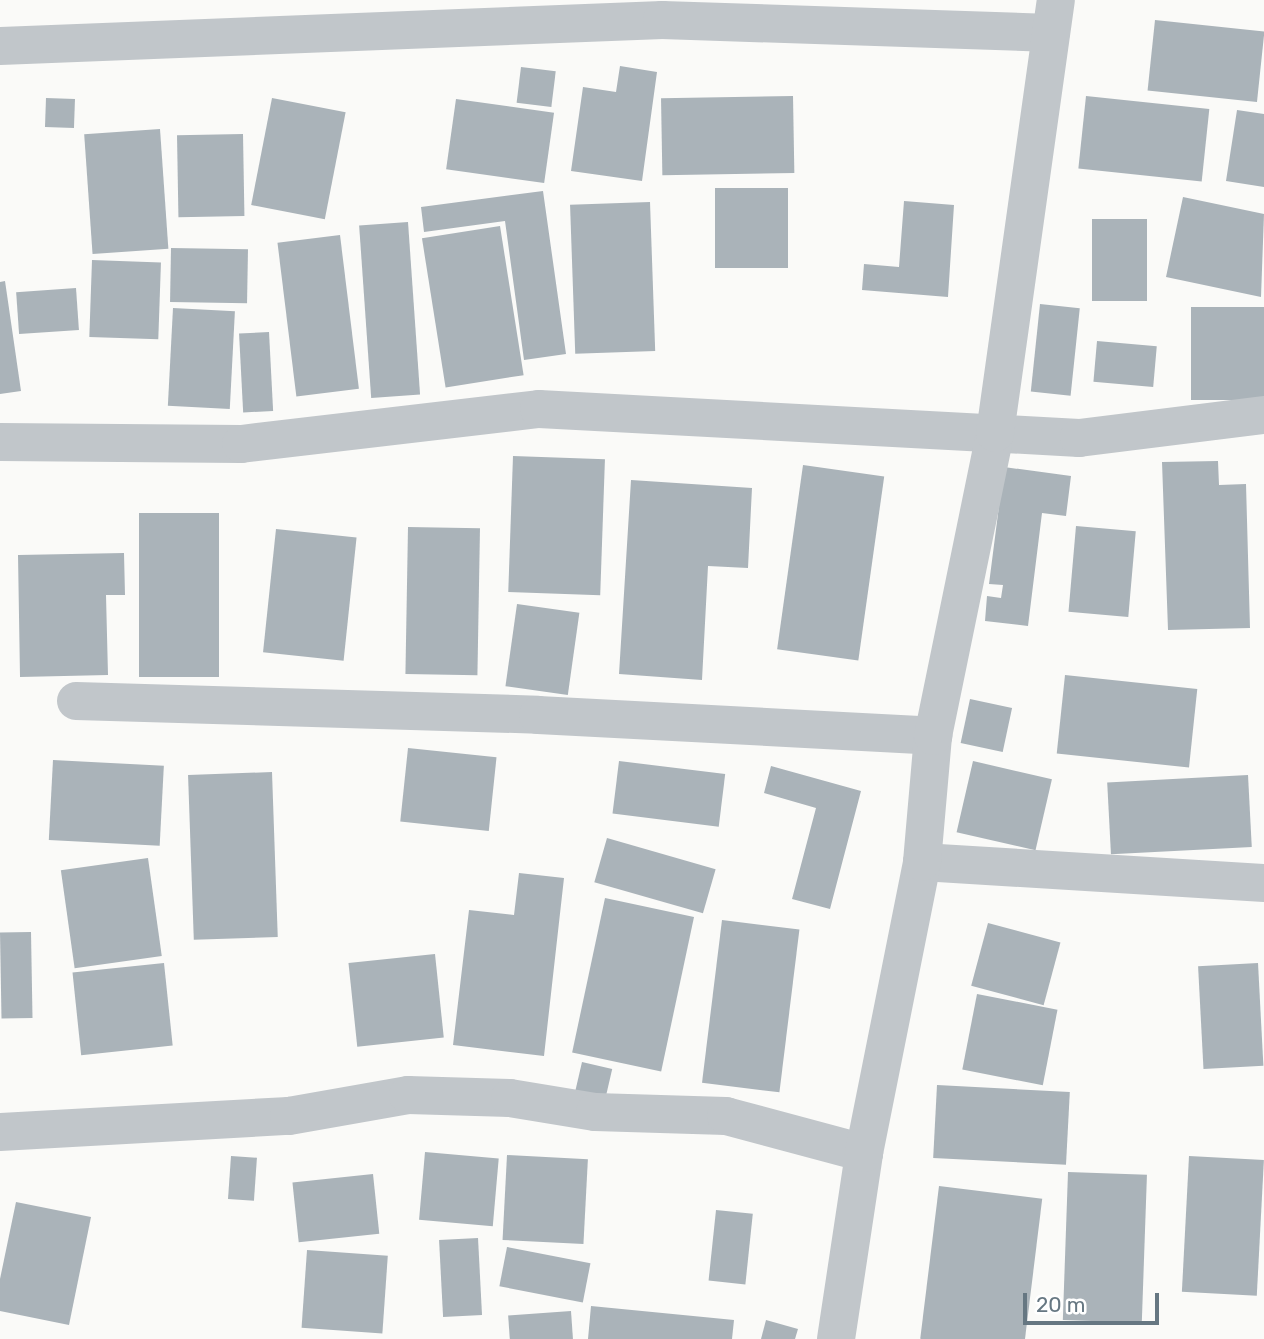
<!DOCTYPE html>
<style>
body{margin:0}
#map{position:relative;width:1264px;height:1339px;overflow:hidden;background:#fafaf8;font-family:Rubik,sans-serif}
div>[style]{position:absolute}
.building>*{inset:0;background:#aab3b9;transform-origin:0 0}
.minor>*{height:38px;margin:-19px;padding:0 19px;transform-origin:19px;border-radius:19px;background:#c1c6ca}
span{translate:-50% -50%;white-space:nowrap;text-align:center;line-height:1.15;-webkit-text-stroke:7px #fff;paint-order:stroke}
.scale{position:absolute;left:1023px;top:1293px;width:136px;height:32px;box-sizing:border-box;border:4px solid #667782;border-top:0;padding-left:9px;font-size:21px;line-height:24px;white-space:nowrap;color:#667782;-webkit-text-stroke:5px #fff;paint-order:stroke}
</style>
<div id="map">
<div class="building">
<i style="left:1155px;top:20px;width:110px;height:71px;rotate:6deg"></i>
<i style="clip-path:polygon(620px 66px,657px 72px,642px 181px,571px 171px,583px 87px,616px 92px)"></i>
<i style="left:521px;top:67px;width:35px;height:36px;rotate:7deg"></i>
<i style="left:793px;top:96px;width:77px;height:132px;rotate:89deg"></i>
<i style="left:1086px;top:96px;width:124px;height:73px;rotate:6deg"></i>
<i style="left:46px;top:98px;width:29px;height:29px;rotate:2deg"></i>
<i style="left:272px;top:98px;width:75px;height:109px;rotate:11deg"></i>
<i style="left:456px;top:99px;width:99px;height:71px;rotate:8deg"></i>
<i style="clip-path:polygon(1237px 110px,1264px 114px,1264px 187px,1226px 181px)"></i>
<i style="left:160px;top:129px;width:120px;height:76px;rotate:86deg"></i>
<i style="left:243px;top:134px;width:82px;height:66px;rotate:89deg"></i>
<i style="left:715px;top:188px;width:73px;height:80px"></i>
<i style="clip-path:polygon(543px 191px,566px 354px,524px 360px,505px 221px,424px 232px,421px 207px)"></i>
<i style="clip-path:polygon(1183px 197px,1264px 214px,1261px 297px,1166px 277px)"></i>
<i style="clip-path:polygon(904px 201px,954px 205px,948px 297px,862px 290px,864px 264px,899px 267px)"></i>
<i style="left:650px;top:202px;width:149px;height:80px;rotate:88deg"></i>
<i style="left:1092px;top:219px;width:55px;height:82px"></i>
<i style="left:408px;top:222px;width:173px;height:49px;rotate:86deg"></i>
<i style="left:500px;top:226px;width:151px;height:79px;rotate:81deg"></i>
<i style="left:340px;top:235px;width:155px;height:63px;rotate:83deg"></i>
<i style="left:171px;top:248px;width:77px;height:54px;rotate:1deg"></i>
<i style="left:92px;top:260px;width:69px;height:77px;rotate:2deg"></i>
<i style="clip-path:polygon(5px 281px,21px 391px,0 394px,0 282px)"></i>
<i style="left:76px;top:288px;width:42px;height:60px;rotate:86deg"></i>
<i style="left:1040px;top:304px;width:40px;height:88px;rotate:6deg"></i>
<i style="left:1264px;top:307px;width:93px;height:73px;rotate:90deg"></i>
<i style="left:173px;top:308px;width:62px;height:98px;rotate:3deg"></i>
<i style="left:269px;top:332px;width:79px;height:30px;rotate:87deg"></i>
<i style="left:1097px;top:341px;width:60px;height:41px;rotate:5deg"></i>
<i style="left:513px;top:456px;width:92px;height:136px;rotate:2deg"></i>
<i style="clip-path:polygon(1218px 461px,1219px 485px,1246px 484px,1250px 628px,1168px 630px,1162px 462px)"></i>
<i style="left:803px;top:465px;width:82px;height:186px;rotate:8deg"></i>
<i style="clip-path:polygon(1004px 467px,1071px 476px,1066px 516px,1042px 513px,1028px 626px,985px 621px,987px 596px,1001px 598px,1003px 585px,989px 584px)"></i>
<i style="clip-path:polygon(631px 480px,752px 488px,748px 568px,708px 566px,702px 680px,619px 674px)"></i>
<i style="left:139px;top:513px;width:80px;height:164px"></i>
<i style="left:1076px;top:526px;width:60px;height:86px;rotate:5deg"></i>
<i style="left:408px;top:527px;width:72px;height:147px;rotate:1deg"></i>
<i style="left:276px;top:529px;width:81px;height:124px;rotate:6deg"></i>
<i style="clip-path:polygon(124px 553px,125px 595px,106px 595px,108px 675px,20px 677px,18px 555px)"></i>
<i style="left:517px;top:604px;width:63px;height:83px;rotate:8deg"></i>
<i style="left:1065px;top:675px;width:133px;height:79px;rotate:6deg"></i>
<i style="left:970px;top:699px;width:43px;height:45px;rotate:12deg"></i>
<i style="left:408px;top:748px;width:89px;height:74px;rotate:6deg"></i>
<i style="left:53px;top:760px;width:111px;height:80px;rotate:3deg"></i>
<i style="left:619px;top:761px;width:107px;height:53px;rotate:7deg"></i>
<i style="left:973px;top:761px;width:81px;height:73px;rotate:13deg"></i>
<i style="clip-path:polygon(771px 766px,861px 791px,830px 909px,792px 899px,816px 808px,764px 793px)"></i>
<i style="left:272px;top:772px;width:165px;height:84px;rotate:88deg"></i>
<i style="left:1248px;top:775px;width:72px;height:141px;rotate:87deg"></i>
<i style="left:607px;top:838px;width:113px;height:46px;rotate:16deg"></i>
<i style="left:148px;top:858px;width:99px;height:88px;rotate:82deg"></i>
<i style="clip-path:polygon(519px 873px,564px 878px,544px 1056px,453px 1045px,469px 910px,514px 915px)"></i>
<i style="left:605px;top:898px;width:91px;height:158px;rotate:12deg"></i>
<i style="left:722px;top:920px;width:78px;height:164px;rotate:7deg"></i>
<i style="left:988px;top:923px;width:75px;height:65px;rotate:15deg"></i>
<i style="left:31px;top:932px;width:86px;height:31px;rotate:89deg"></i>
<i style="left:435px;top:954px;width:84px;height:87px;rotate:84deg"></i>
<i style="left:164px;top:963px;width:83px;height:92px;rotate:84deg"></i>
<i style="left:1258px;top:963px;width:103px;height:60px;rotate:87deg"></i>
<i style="left:977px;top:994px;width:82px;height:77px;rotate:11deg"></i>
<i style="left:582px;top:1062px;width:31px;height:29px;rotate:13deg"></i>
<i style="left:937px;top:1085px;width:133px;height:73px;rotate:3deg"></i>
<i style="left:425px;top:1152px;width:74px;height:68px;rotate:5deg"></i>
<i style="left:507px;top:1155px;width:81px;height:85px;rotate:3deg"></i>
<i style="left:231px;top:1156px;width:26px;height:43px;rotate:4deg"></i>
<i style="left:1189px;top:1156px;width:75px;height:136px;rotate:3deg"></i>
<i style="left:1068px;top:1172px;width:79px;height:148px;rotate:2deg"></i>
<i style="left:373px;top:1174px;width:60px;height:81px;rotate:84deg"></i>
<i style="left:939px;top:1186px;width:104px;height:154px;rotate:7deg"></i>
<i style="clip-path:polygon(16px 1202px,91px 1217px,69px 1325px,0 1311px,0 1279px)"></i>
<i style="left:716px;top:1210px;width:37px;height:71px;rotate:6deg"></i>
<i style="left:478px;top:1238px;width:77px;height:39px;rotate:87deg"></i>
<i style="left:507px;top:1247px;width:85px;height:40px;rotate:11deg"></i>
<i style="left:307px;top:1250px;width:81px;height:78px;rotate:4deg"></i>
<i style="clip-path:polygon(591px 1306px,734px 1320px,732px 1339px,588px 1339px)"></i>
<i style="left:571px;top:1311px;width:28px;height:63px;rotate:86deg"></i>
<i style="clip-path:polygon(766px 1320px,798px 1329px,795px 1339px,761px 1339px)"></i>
</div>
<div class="minor">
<i style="left:0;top:46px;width:663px;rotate:-2.25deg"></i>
<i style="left:662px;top:20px;width:389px;rotate:1.9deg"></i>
<i style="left:0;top:442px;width:241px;rotate:0.5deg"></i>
<i style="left:241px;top:444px;width:300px;rotate:-6.7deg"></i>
<i style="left:539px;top:409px;width:541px;rotate:3.07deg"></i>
<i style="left:1079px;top:438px;width:186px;rotate:-7.1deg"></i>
<i style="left:76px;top:701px;width:462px;rotate:1.7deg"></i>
<i style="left:538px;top:715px;width:396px;rotate:3deg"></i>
<i style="left:922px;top:862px;width:343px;rotate:3.5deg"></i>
<i style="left:0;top:1132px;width:289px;rotate:-3.2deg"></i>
<i style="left:289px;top:1116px;width:121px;rotate:-10deg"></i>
<i style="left:408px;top:1095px;width:102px;rotate:1.7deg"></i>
<i style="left:510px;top:1098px;width:86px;rotate:9.4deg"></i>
<i style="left:595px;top:1112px;width:131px;rotate:1.7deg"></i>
<i style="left:726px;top:1116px;width:143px;rotate:15deg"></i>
<i style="left:836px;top:1339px;width:188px;rotate:-81.4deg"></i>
<i style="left:864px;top:1153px;width:297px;rotate:-78.7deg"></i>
<i style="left:922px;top:862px;width:126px;rotate:-85deg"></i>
<i style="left:933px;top:736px;width:309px;rotate:-78.4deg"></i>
<i style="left:995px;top:433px;width:437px;rotate:-82deg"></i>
</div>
<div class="scale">20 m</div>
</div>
